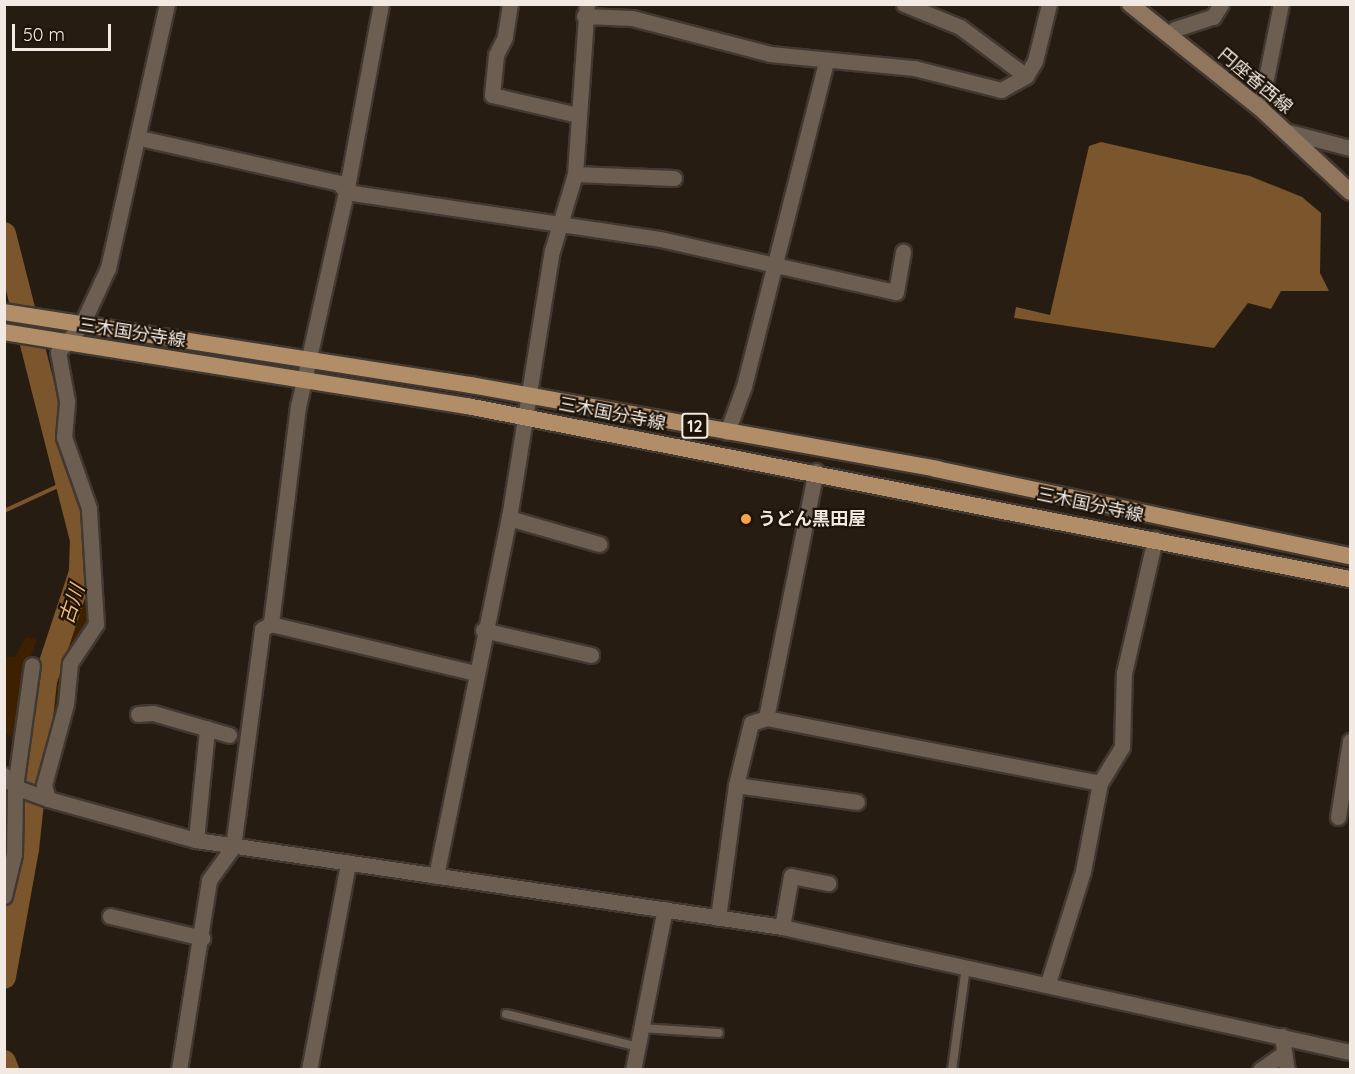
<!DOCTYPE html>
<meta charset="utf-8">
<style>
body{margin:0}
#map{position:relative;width:1355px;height:1074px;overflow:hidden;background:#271c11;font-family:Quicksand,"Noto Sans JP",sans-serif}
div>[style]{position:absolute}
.green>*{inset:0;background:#3d2000}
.water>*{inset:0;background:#7b552b}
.stream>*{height:4px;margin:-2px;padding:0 2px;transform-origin:2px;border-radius:2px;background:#7b552b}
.river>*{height:24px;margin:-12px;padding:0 12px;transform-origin:12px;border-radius:12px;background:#7b552b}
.roads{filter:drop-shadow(2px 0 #413832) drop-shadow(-2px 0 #413832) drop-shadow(0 2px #413832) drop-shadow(0 -2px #413832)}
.service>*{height:8px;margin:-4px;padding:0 4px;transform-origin:4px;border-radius:4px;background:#6c5f52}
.minor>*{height:15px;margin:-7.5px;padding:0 7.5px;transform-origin:7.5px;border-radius:7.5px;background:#6c5f52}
.secondary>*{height:16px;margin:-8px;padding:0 8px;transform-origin:8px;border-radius:8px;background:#8f765d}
.primary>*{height:16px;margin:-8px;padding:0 8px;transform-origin:8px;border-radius:8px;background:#b28e68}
.dots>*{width:16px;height:16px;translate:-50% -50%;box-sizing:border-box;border:3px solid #1d1308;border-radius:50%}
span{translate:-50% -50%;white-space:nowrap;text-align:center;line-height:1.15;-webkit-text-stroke:4.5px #1d1308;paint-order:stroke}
.shield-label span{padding:2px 4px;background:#1d1308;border:2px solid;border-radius:4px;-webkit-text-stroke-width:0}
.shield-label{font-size:16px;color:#f1e9e2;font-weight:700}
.street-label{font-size:18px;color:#f1e9e2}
.poi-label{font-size:18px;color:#f1e9e2;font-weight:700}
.left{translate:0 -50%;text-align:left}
.water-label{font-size:20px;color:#f4b777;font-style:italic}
.frame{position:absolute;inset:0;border:6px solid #f1e9e2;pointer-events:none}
.scale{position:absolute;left:12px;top:24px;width:99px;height:27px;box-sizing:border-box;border:3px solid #f1e9e2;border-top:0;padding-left:8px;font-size:18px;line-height:21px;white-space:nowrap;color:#f1e9e2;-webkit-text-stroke:4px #1d1308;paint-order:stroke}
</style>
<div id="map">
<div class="green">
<i style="clip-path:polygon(83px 591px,92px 594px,92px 622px,73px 649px,54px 741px,49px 740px,51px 670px)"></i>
<i style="clip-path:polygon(26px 637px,37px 640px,29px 661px,18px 742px,5px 733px,5px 657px,15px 657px)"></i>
</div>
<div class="water">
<i style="clip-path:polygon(1101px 142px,1250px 176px,1302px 197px,1321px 213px,1320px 273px,1329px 291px,1281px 291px,1271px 309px,1248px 303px,1214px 348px,1014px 318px,1016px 307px,1050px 315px,1089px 146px)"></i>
</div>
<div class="stream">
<i style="left:4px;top:511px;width:72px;rotate:-24.8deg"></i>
</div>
<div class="river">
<i style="left:4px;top:234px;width:315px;rotate:75.7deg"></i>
<i style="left:82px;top:539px;width:33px;rotate:92deg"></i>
<i style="left:81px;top:572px;width:115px;rotate:108.3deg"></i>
<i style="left:45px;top:681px;width:169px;rotate:96.1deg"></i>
<i style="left:27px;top:849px;width:130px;rotate:100.2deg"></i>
<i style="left:4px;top:1062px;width:9px;rotate:69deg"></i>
</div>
<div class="roads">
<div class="service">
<i style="left:506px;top:1014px;width:136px;rotate:14deg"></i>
<i style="left:641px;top:1028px;width:78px;rotate:3.7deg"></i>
<i style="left:952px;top:1070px;width:105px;rotate:-82.3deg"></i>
</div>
<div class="minor">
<i style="left:381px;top:4px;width:191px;rotate:100.5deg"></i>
<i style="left:346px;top:192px;width:219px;rotate:102.6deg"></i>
<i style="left:298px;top:406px;width:220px;rotate:97.1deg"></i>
<i style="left:271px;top:624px;width:210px;rotate:13.5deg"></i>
<i style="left:510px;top:4px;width:33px;rotate:99deg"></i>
<i style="left:505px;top:37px;width:20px;rotate:117deg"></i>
<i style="left:496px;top:55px;width:40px;rotate:95.7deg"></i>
<i style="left:492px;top:95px;width:88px;rotate:13.1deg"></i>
<i style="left:904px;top:4px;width:61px;rotate:22.3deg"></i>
<i style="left:960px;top:27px;width:82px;rotate:36.6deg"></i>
<i style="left:584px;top:16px;width:48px;rotate:2.4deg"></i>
<i style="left:632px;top:18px;width:143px;rotate:14.6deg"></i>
<i style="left:770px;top:54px;width:145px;rotate:5.6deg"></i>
<i style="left:914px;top:68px;width:90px;rotate:14.2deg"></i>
<i style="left:1001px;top:90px;width:29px;rotate:-29deg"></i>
<i style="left:1026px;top:76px;width:17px;rotate:-59deg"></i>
<i style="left:1035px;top:61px;width:59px;rotate:-76.2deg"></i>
<i style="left:1169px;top:35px;width:8px;rotate:-45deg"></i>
<i style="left:1175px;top:29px;width:40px;rotate:-18deg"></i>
<i style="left:1213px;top:17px;width:15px;rotate:-58deg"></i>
<i style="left:1260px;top:108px;width:106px;rotate:-78.6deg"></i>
<i style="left:1285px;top:131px;width:67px;rotate:14.7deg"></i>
<i style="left:140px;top:138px;width:204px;rotate:12.7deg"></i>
<i style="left:339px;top:183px;width:11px;rotate:52deg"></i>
<i style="left:346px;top:192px;width:317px;rotate:8.5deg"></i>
<i style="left:660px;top:239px;width:242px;rotate:12.7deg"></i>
<i style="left:896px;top:292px;width:41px;rotate:-80.1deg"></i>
<i style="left:575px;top:174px;width:99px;rotate:2.3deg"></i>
<i style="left:727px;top:432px;width:49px;rotate:-69.7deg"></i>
<i style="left:744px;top:386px;width:335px;rotate:-75.8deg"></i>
<i style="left:509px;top:518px;width:94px;rotate:16.1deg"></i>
<i style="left:483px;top:630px;width:111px;rotate:13deg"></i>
<i style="left:138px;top:714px;width:15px;rotate:-4deg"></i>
<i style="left:153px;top:713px;width:79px;rotate:16.1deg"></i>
<i style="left:766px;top:718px;width:252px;rotate:-78.6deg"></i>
<i style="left:4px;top:775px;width:16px;rotate:47deg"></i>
<i style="left:15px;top:787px;width:35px;rotate:20deg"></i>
<i style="left:48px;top:799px;width:154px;rotate:15.5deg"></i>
<i style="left:196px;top:840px;width:592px;rotate:8.44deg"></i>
<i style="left:782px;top:927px;width:582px;rotate:12.41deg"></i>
<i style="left:736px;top:785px;width:122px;rotate:8deg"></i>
<i style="left:48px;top:799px;width:15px;rotate:-106deg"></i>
<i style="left:44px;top:785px;width:84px;rotate:-74.8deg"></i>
<i style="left:66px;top:704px;width:41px;rotate:-84.4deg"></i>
<i style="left:70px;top:663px;width:47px;rotate:-56.3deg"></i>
<i style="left:96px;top:624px;width:116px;rotate:-93.5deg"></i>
<i style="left:89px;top:508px;width:75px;rotate:-109.4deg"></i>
<i style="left:64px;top:437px;width:36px;rotate:-85deg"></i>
<i style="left:67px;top:401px;width:50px;rotate:-100.4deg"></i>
<i style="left:58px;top:352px;width:37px;rotate:-49deg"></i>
<i style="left:82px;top:324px;width:62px;rotate:-65.1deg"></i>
<i style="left:108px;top:268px;width:271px;rotate:-77.4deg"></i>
<i style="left:1338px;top:817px;width:77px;rotate:-81deg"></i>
<i style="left:196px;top:840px;width:112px;rotate:-84.3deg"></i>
<i style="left:436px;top:876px;width:365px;rotate:-78.5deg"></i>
<i style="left:509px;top:518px;width:270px;rotate:-80.9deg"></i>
<i style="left:552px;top:251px;width:80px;rotate:-73.4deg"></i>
<i style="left:575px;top:174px;width:170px;rotate:-86deg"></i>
<i style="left:4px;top:896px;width:43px;rotate:-76.6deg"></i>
<i style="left:14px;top:854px;width:67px;rotate:-89.1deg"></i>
<i style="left:15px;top:787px;width:123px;rotate:-82.1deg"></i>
<i style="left:110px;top:916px;width:95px;rotate:13.4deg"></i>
<i style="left:718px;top:918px;width:134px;rotate:-82.3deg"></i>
<i style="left:736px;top:785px;width:64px;rotate:-76.4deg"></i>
<i style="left:751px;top:723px;width:16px;rotate:-18deg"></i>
<i style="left:766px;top:718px;width:340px;rotate:11deg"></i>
<i style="left:1100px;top:783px;width:42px;rotate:-58.6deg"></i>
<i style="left:1122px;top:747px;width:74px;rotate:-88.5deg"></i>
<i style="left:1124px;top:673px;width:138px;rotate:-77deg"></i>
<i style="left:782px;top:927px;width:52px;rotate:-80deg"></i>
<i style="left:791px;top:876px;width:38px;rotate:11deg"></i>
<i style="left:1048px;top:983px;width:117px;rotate:-72.6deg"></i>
<i style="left:1083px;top:871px;width:90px;rotate:-79.1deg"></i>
<i style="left:1282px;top:1036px;width:34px;rotate:82deg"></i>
<i style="left:179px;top:1070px;width:192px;rotate:-81deg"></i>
<i style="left:209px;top:880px;width:41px;rotate:-54deg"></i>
<i style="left:233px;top:847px;width:220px;rotate:-82.4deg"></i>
<i style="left:262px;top:629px;width:10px;rotate:-29deg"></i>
<i style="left:309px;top:1070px;width:211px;rotate:-79.3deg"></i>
<i style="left:633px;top:1070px;width:164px;rotate:-78.8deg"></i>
<i style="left:1260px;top:1070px;width:29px;rotate:-35deg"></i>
</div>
<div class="secondary">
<i style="left:1130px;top:4px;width:166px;rotate:38.7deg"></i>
<i style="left:1260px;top:108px;width:123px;rotate:43deg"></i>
</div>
<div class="primary">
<i style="left:4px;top:312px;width:473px;rotate:8.9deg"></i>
<i style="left:471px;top:385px;width:473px;rotate:10.2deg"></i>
<i style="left:936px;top:469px;width:423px;rotate:11.9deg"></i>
<i style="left:4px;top:332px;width:469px;rotate:9.1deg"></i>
<i style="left:467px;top:406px;width:900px;rotate:11.09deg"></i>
</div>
</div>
<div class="dots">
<i style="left:746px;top:519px;background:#f4a345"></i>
</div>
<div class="shield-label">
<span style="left:695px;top:426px">12</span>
</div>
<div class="street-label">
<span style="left:1255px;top:81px;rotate:40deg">円座香西線</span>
<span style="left:132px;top:333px;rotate:9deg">三木国分寺線</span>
<span style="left:612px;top:414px;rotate:11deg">三木国分寺線</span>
<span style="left:1090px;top:505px;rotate:12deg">三木国分寺線</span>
</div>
<div class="poi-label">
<span class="left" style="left:758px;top:519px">うどん黒田屋</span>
</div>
<div class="water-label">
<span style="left:71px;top:604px;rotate:-72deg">古川</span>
</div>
<div class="frame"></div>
<div class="scale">50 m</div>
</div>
